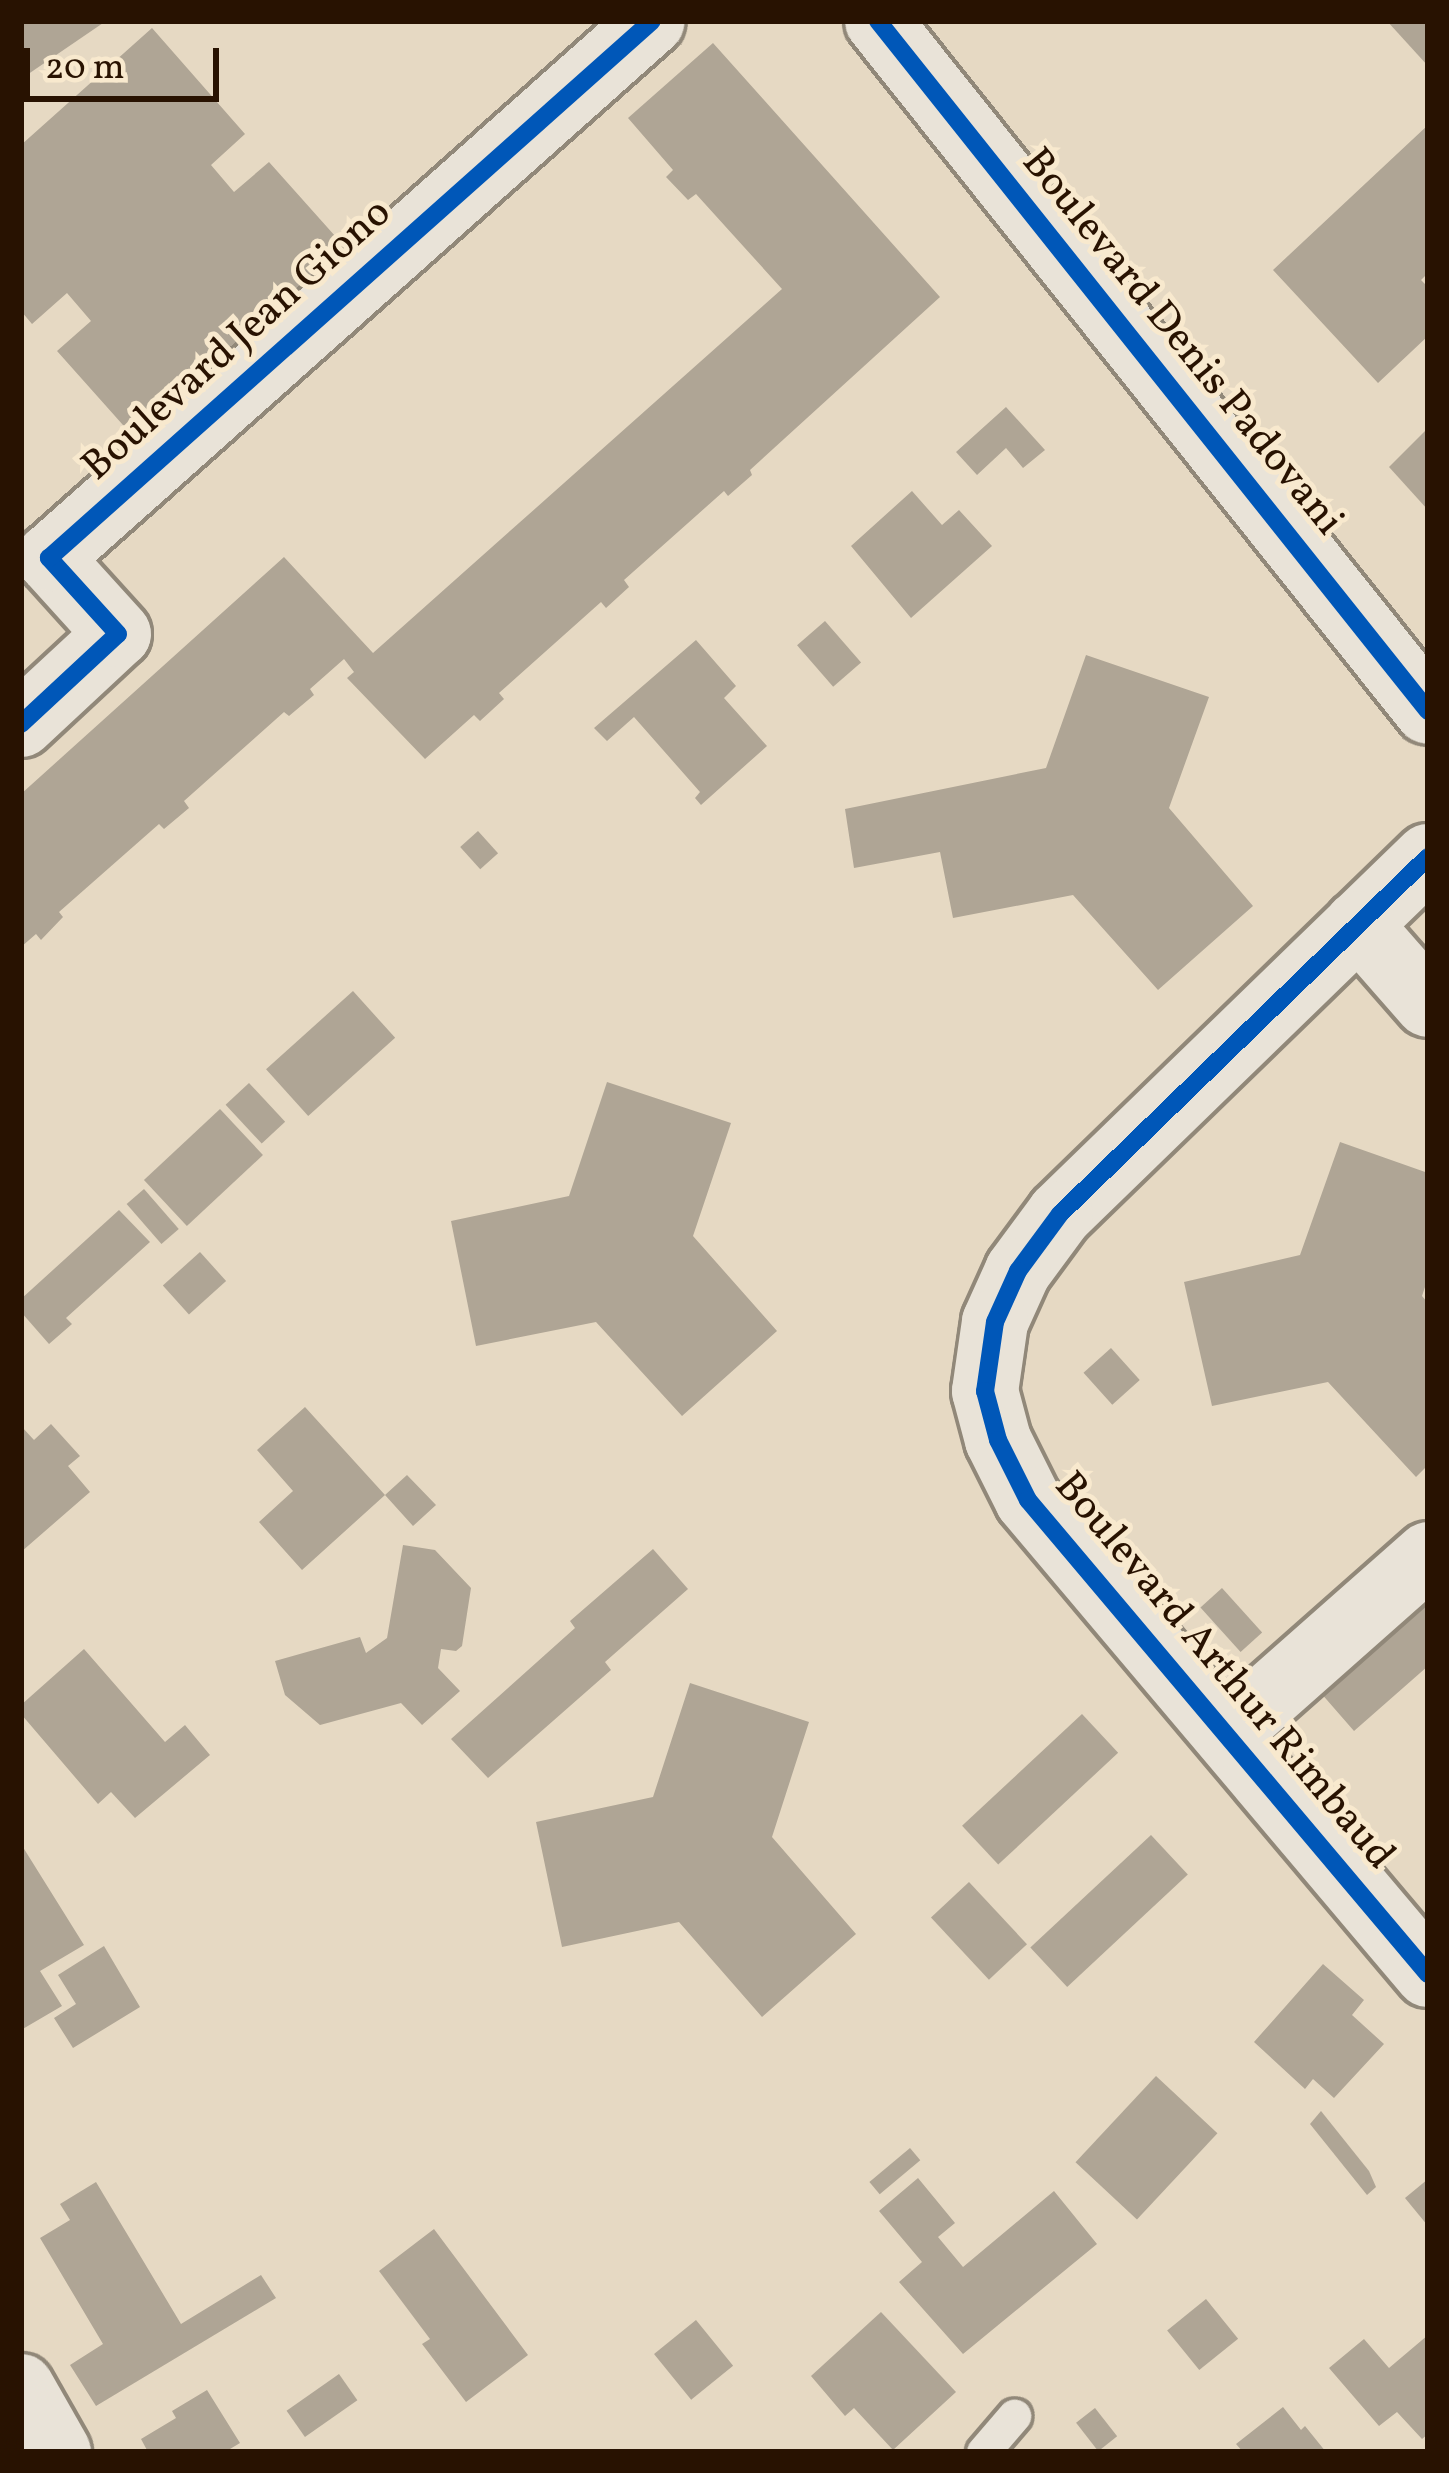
<!DOCTYPE html>
<style>
body{margin:0}
#map{position:relative;width:1449px;height:2473px;overflow:hidden;background:#e6d9c3;font-family:Vollkorn,serif}
div>[style]{position:absolute}
.building>*{inset:0;background:#afa595;transform-origin:0 0}
.roads{filter:drop-shadow(3px 0 #918879) drop-shadow(-3px 0 #918879) drop-shadow(0 3px #918879) drop-shadow(0 -3px #918879)}
.service>*{height:33px;margin:-16.5px;padding:0 16.5px;transform-origin:16.5px;border-radius:16.5px;background:#e9e3d8}
.minor>*{height:66px;margin:-33px;padding:0 33px;transform-origin:33px;border-radius:33px;background:#e9e3d8}
.cycleway>*{height:18px;margin:-9px;padding:0 9px;transform-origin:9px;border-radius:9px;background:#0057b8}
span{translate:-50% -50%;white-space:nowrap;text-align:center;line-height:1.15;-webkit-text-stroke:10px #f8e9ce;paint-order:stroke}
.street-label{font-size:42px;color:#281201}
.frame{position:absolute;inset:0;border:24px solid #281201;pointer-events:none}
.scale{position:absolute;left:24px;top:48px;width:195px;height:54px;box-sizing:border-box;border:6px solid #281201;border-top:0;padding-left:15px;font-size:36px;line-height:42px;white-space:nowrap;color:#281201;-webkit-text-stroke:9px #f8e9ce;paint-order:stroke}
</style>
<div id="map">
<div class="building">
<i style="clip-path:polygon(21px 21px,106px 21px,21px 79px)"></i>
<i style="clip-path:polygon(1387px 21px,1428px 21px,1428px 66px)"></i>
<i style="clip-path:polygon(152px 28px,245px 134px,211px 165px,234px 192px,269px 162px,352px 255px,139px 443px,57px 351px,91px 321px,67px 293px,32px 324px,21px 311px,21px 145px)"></i>
<i style="clip-path:polygon(713px 43px,940px 297px,750px 470px,752px 475px,728px 496px,724px 491px,624px 580px,629px 587px,606px 608px,601px 602px,499px 693px,504px 699px,480px 721px,474px 715px,425px 759px,347px 678px,354px 672px,344px 659px,310px 689px,314px 695px,289px 716px,284px 712px,184px 801px,189px 808px,164px 829px,159px 824px,59px 912px,63px 917px,41px 940px,36px 934px,21px 947px,21px 794px,284px 557px,373px 653px,782px 289px,696px 194px,688px 200px,666px 177px,673px 170px,628px 118px)"></i>
<i style="clip-path:polygon(1428px 125px,1428px 273px,1421px 280px,1428px 287px,1428px 336px,1378px 383px,1273px 270px)"></i>
<i style="clip-path:polygon(1006px 407px,1045px 450px,1023px 468px,1006px 448px,977px 475px,956px 452px)"></i>
<i style="clip-path:polygon(1428px 428px,1428px 510px,1389px 467px)"></i>
<i style="clip-path:polygon(912px 491px,942px 525px,959px 510px,992px 546px,911px 618px,851px 546px)"></i>
<i style="left:825px;top:621px;width:55px;height:37px;rotate:49deg"></i>
<i style="clip-path:polygon(696px 640px,736px 686px,724px 698px,767px 746px,701px 805px,695px 798px,700px 792px,634px 717px,607px 741px,594px 728px)"></i>
<i style="clip-path:polygon(1086px 655px,1209px 697px,1169px 808px,1253px 906px,1158px 990px,1073px 895px,953px 918px,940px 852px,854px 868px,845px 809px,1046px 768px)"></i>
<i style="left:478px;top:831px;width:30px;height:24px;rotate:48deg"></i>
<i style="left:353px;top:991px;width:63px;height:117px;rotate:48deg"></i>
<i style="clip-path:polygon(607px 1082px,731px 1123px,693px 1236px,777px 1331px,682px 1416px,596px 1322px,476px 1346px,451px 1221px,569px 1196px)"></i>
<i style="left:249px;top:1083px;width:53px;height:32px;rotate:47deg"></i>
<i style="left:220px;top:1109px;width:63px;height:104px;rotate:47deg"></i>
<i style="clip-path:polygon(1340px 1142px,1428px 1173px,1428px 1278px,1422px 1296px,1428px 1303px,1428px 1465px,1416px 1477px,1328px 1382px,1212px 1406px,1184px 1282px,1300px 1255px)"></i>
<i style="left:144px;top:1189px;width:53px;height:23px;rotate:49deg"></i>
<i style="clip-path:polygon(119px 1210px,150px 1242px,66px 1318px,72px 1324px,49px 1344px,21px 1312px,21px 1299px)"></i>
<i style="left:200px;top:1252px;width:39px;height:50px;rotate:48deg"></i>
<i style="left:1111px;top:1348px;width:43px;height:37px;rotate:48deg"></i>
<i style="clip-path:polygon(305px 1407px,385px 1495px,407px 1475px,436px 1505px,413px 1526px,385px 1495px,302px 1570px,259px 1522px,293px 1491px,257px 1450px)"></i>
<i style="clip-path:polygon(51px 1424px,80px 1456px,68px 1466px,90px 1492px,21px 1552px,21px 1426px,34px 1440px)"></i>
<i style="clip-path:polygon(403px 1545px,435px 1550px,471px 1588px,462px 1646px,456px 1651px,441px 1649px,438px 1668px,460px 1691px,422px 1725px,401px 1703px,320px 1725px,285px 1695px,275px 1661px,360px 1637px,366px 1653px,387px 1638px)"></i>
<i style="clip-path:polygon(653px 1549px,688px 1589px,605px 1662px,611px 1670px,488px 1778px,451px 1739px,575px 1628px,570px 1621px)"></i>
<i style="left:1222px;top:1588px;width:60px;height:29px;rotate:48deg"></i>
<i style="clip-path:polygon(1428px 1602px,1428px 1666px,1354px 1731px,1320px 1692px,1402px 1617px,1406px 1622px)"></i>
<i style="clip-path:polygon(84px 1649px,165px 1742px,185px 1725px,210px 1755px,135px 1818px,111px 1792px,98px 1804px,21px 1714px,21px 1705px)"></i>
<i style="clip-path:polygon(690px 1683px,809px 1722px,772px 1837px,856px 1934px,762px 2017px,679px 1922px,562px 1947px,536px 1822px,653px 1797px)"></i>
<i style="left:1082px;top:1714px;width:53px;height:164px;rotate:47deg"></i>
<i style="left:1151px;top:1835px;width:54px;height:165px;rotate:47deg"></i>
<i style="clip-path:polygon(21px 1844px,84px 1945px,40px 1971px,62px 2006px,21px 2030px)"></i>
<i style="left:969px;top:1882px;width:85px;height:52px;rotate:47deg"></i>
<i style="clip-path:polygon(104px 1946px,140px 2007px,73px 2048px,54px 2018px,76px 2004px,58px 1975px)"></i>
<i style="clip-path:polygon(1323px 1964px,1364px 2000px,1352px 2015px,1384px 2044px,1334px 2098px,1313px 2079px,1305px 2089px,1254px 2042px)"></i>
<i style="left:1156px;top:2076px;width:84px;height:118px;rotate:43deg"></i>
<i style="clip-path:polygon(1321px 2111px,1369px 2171px,1376px 2187px,1367px 2195px,1310px 2124px)"></i>
<i style="left:910px;top:2148px;width:16px;height:53px;rotate:50deg"></i>
<i style="clip-path:polygon(918px 2178px,955px 2223px,938px 2237px,963px 2267px,1054px 2191px,1097px 2244px,963px 2354px,899px 2282px,922px 2262px,879px 2211px)"></i>
<i style="clip-path:polygon(1428px 2179px,1428px 2226px,1405px 2198px)"></i>
<i style="clip-path:polygon(96px 2182px,181px 2324px,261px 2275px,276px 2298px,96px 2406px,70px 2365px,103px 2344px,40px 2238px,70px 2220px,60px 2204px)"></i>
<i style="clip-path:polygon(434px 2229px,528px 2355px,466px 2402px,422px 2344px,430px 2339px,379px 2271px)"></i>
<i style="left:1206px;top:2299px;width:51px;height:50px;rotate:51deg"></i>
<i style="clip-path:polygon(881px 2312px,956px 2392px,893px 2450px,854px 2408px,845px 2416px,811px 2376px)"></i>
<i style="left:696px;top:2320px;width:59px;height:54px;rotate:51deg"></i>
<i style="clip-path:polygon(1428px 2335px,1428px 2434px,1422px 2439px,1397px 2412px,1379px 2426px,1329px 2368px,1364px 2339px,1389px 2368px)"></i>
<i style="left:339px;top:2374px;width:32px;height:64px;rotate:55deg"></i>
<i style="clip-path:polygon(207px 2390px,240px 2443px,225px 2452px,148px 2452px,141px 2439px,176px 2418px,172px 2411px)"></i>
<i style="clip-path:polygon(1283px 2407px,1301px 2430px,1305px 2426px,1326px 2452px,1243px 2452px,1236px 2444px)"></i>
<i style="left:1095px;top:2408px;width:36px;height:24px;rotate:52deg"></i>
</div>
<div class="roads">
<div class="service">
<i style="left:983px;top:2452px;width:48px;rotate:-49.3deg"></i>
</div>
<div class="minor">
<i style="left:878px;top:21px;width:882px;rotate:51.44deg"></i>
<i style="left:21px;top:724px;width:132px;rotate:-42.9deg"></i>
<i style="left:118px;top:634px;width:103px;rotate:-132.2deg"></i>
<i style="left:49px;top:558px;width:807px;rotate:-41.69deg"></i>
<i style="left:1428px;top:857px;width:513px;rotate:135.87deg"></i>
<i style="left:1060px;top:1214px;width:71px;rotate:126.4deg"></i>
<i style="left:1018px;top:1271px;width:56px;rotate:114.3deg"></i>
<i style="left:995px;top:1322px;width:70px;rotate:98.2deg"></i>
<i style="left:985px;top:1391px;width:51px;rotate:75.1deg"></i>
<i style="left:998px;top:1440px;width:67px;rotate:63.4deg"></i>
<i style="left:1028px;top:1500px;width:620px;rotate:49.84deg"></i>
<i style="left:1358px;top:924px;width:106px;rotate:48.8deg"></i>
<i style="left:1226px;top:1734px;width:270px;rotate:-41.5deg"></i>
<i style="left:21px;top:2387px;width:75px;rotate:60.4deg"></i>
</div>
</div>
<div class="cycleway">
<i style="left:878px;top:21px;width:882px;rotate:51.44deg"></i>
<i style="left:21px;top:724px;width:132px;rotate:-42.9deg"></i>
<i style="left:118px;top:634px;width:103px;rotate:-132.2deg"></i>
<i style="left:49px;top:558px;width:807px;rotate:-41.69deg"></i>
<i style="left:1428px;top:857px;width:513px;rotate:135.87deg"></i>
<i style="left:1060px;top:1214px;width:71px;rotate:126.4deg"></i>
<i style="left:1018px;top:1271px;width:56px;rotate:114.3deg"></i>
<i style="left:995px;top:1322px;width:70px;rotate:98.2deg"></i>
<i style="left:985px;top:1391px;width:51px;rotate:75.1deg"></i>
<i style="left:998px;top:1440px;width:67px;rotate:63.4deg"></i>
<i style="left:1028px;top:1500px;width:620px;rotate:49.84deg"></i>
</div>
<div class="street-label">
<span style="left:238px;top:341px;rotate:-42deg">Boulevard Jean Giono</span>
<span style="left:1181px;top:343px;rotate:51deg">Boulevard Denis Padovani</span>
<span style="left:1223px;top:1672px;rotate:50deg">Boulevard Arthur Rimbaud</span>
</div>
<div class="frame"></div>
<div class="scale">20 m</div>
</div>
